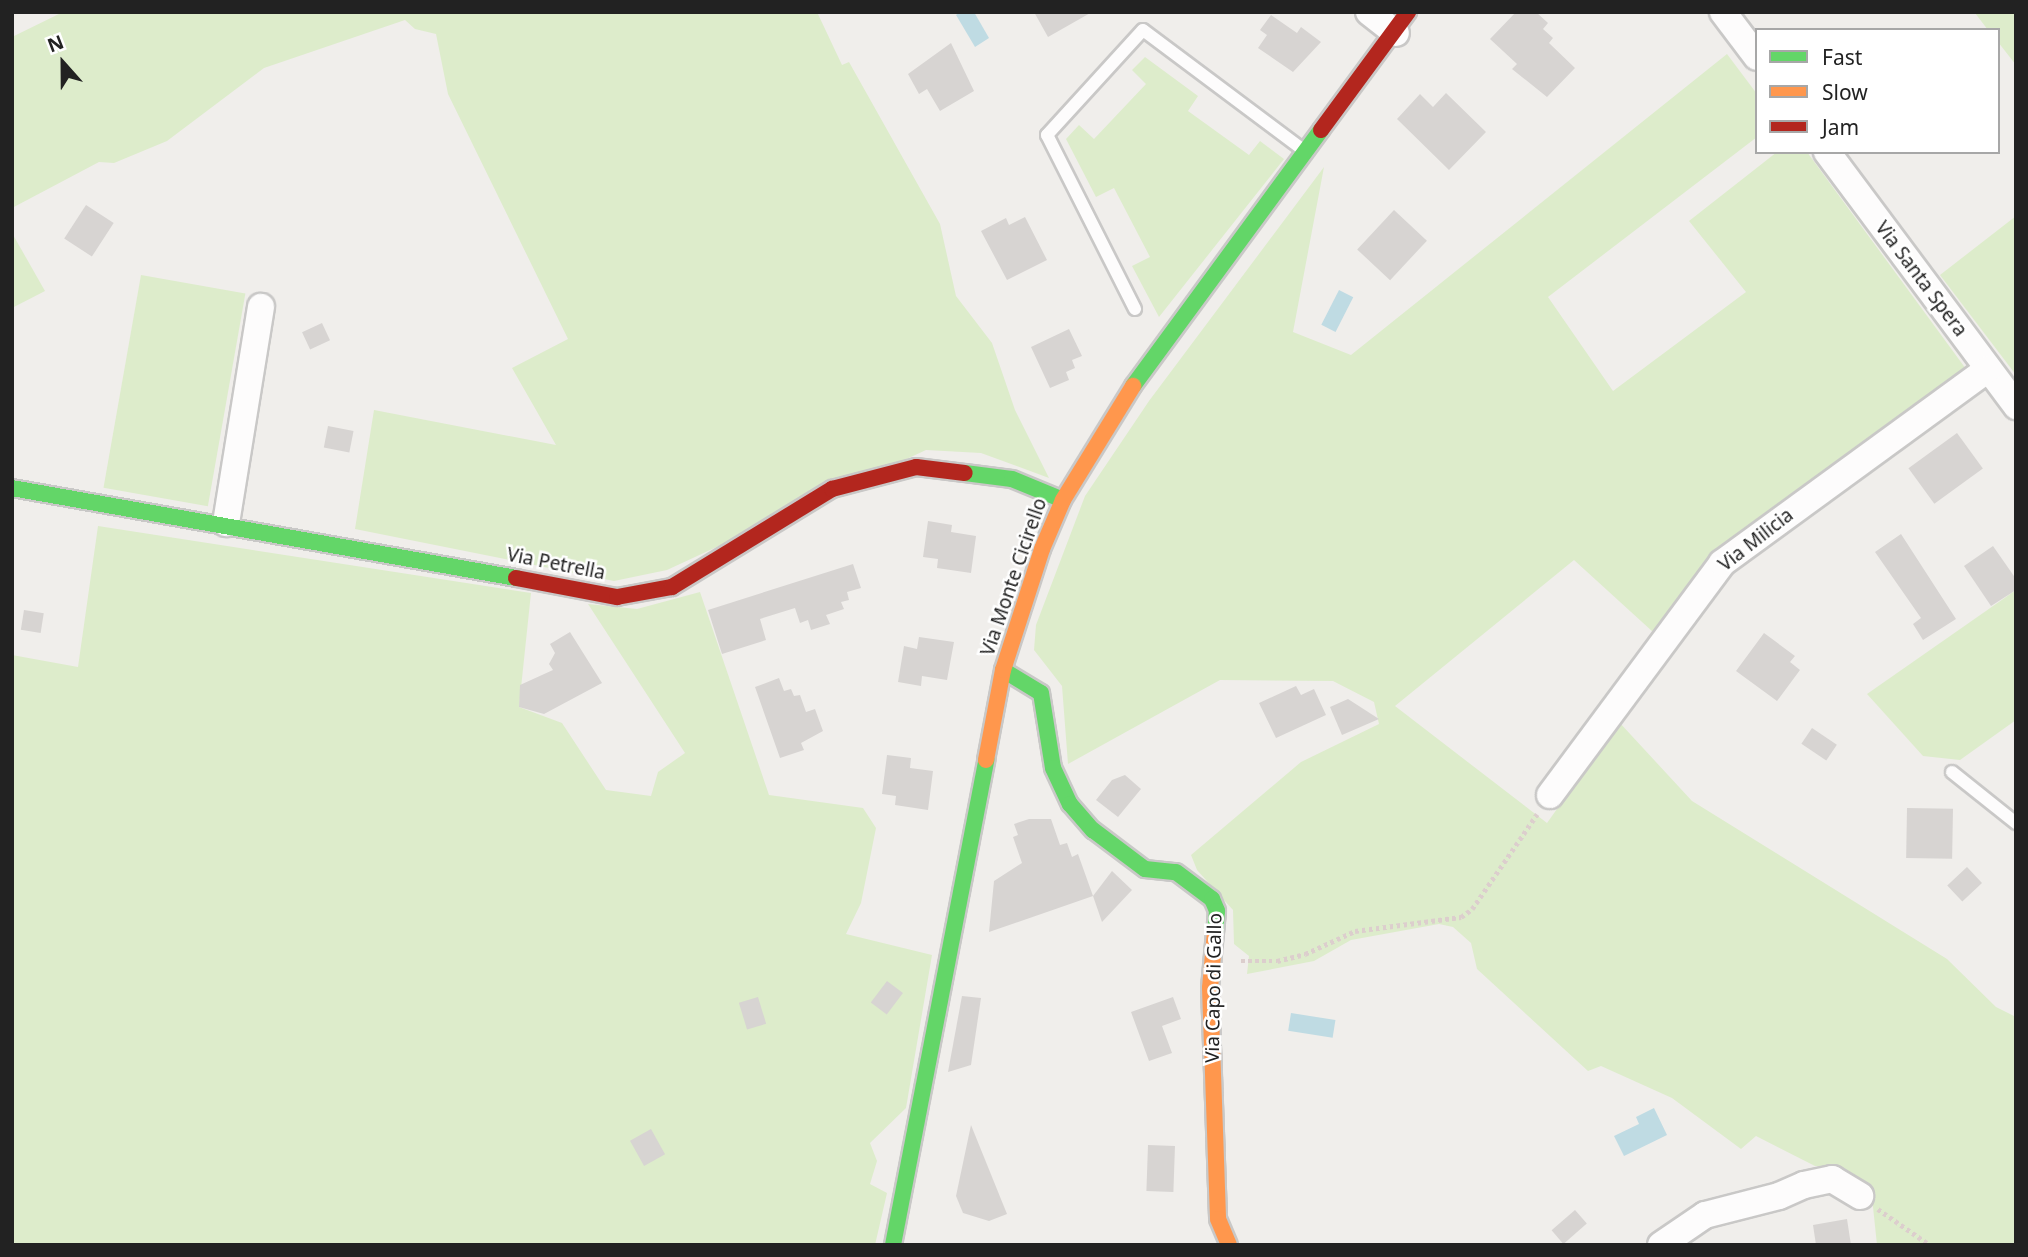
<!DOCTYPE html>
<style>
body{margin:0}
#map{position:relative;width:2028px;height:1257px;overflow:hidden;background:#f0eeeb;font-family:"Noto Sans",sans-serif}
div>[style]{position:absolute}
.grass>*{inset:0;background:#ddeccb;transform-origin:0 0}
.water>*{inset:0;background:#bfdbe3;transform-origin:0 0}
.building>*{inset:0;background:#d7d4d2;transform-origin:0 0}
.path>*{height:4.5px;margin-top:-2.25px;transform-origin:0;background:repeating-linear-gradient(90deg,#dccecd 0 3.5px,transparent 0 7px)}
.roads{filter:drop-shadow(2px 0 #c9c8c7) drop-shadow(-2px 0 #c9c8c7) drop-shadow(0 2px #c9c8c7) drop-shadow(0 -2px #c9c8c7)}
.lane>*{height:12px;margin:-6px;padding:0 6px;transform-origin:6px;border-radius:6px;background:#fdfcfc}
.street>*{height:26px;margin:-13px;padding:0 13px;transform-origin:13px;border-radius:13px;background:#fdfcfc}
.fast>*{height:16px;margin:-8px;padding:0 8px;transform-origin:8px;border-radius:8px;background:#63d668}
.slow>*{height:16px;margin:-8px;padding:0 8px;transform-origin:8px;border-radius:8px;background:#ff974d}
.jam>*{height:16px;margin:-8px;padding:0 8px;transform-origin:8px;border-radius:8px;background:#b3261e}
span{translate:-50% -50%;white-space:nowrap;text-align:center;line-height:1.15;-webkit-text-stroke:5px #fff;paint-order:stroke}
.street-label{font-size:19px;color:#222}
.frame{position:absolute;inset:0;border:14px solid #222;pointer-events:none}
.legend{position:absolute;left:1755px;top:28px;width:245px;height:126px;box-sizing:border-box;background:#fff;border:2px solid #a7a7a7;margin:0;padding:9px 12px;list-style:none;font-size:21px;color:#222}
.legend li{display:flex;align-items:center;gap:14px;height:35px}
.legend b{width:35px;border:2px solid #a7a7a7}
.north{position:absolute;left:28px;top:28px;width:70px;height:70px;-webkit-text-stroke:5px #fff;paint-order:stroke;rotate:339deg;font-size:19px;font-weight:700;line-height:28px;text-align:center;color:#222}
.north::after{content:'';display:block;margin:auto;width:24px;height:32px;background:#222;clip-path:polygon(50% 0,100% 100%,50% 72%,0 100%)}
</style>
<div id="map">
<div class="grass">
<i style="clip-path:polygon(63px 12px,817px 12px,842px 65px,849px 62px,940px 224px,956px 296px,992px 343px,1015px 410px,1049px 478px,981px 453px,926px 450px,667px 570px,614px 581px,355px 529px,374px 410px,556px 445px,512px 368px,568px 339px,448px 94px,436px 34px,415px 29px,405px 20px,264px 68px,167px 141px,114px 163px,99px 162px,12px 208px,12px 37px)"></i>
<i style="clip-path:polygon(2016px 12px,2016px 65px,1998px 42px,1998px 30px,1988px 30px,1975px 13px)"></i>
<i style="clip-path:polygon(1727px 54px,1757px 94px,1757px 137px,1548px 297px,1613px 391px,1746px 292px,1689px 221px,1777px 152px,1807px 152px,1966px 369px,1716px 553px,1653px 632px,1574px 560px,1395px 706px,1547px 823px,1619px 722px,1692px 801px,1947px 959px,1996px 1007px,2016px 1017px,2016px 1245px,1877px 1245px,1871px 1188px,1842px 1167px,1815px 1166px,1756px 1136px,1741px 1149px,1672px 1098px,1601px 1066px,1588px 1071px,1477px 969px,1471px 943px,1453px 927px,1439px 924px,1351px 940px,1314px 961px,1247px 974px,1249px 956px,1234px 944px,1233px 910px,1197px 870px,1191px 855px,1301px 762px,1379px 724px,1374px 702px,1333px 681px,1220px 680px,1068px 764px,1062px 686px,1034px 650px,1036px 625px,1085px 496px,1149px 401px,1324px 167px,1293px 332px,1351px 355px)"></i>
<i style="clip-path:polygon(1145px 57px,1198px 96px,1188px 111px,1249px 155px,1260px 141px,1284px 159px,1159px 317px,1132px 266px,1150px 257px,1114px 188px,1096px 197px,1066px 139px,1079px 125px,1094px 139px,1146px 84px,1132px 70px)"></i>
<i style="clip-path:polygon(2016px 216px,2016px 375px,1940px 275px)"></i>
<i style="clip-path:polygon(12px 233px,45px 291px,12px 308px)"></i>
<i style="left:141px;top:275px;width:106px;height:216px;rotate:10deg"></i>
<i style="clip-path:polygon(98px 526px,531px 593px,519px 707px,562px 723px,606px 790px,651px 796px,658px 772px,685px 753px,588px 604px,637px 609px,700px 592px,769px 795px,863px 808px,876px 828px,861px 903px,846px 934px,932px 955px,906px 1108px,870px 1143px,877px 1161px,870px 1184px,887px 1193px,875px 1245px,12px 1245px,12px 655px,78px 667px)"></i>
<i style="clip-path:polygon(2016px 590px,2016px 720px,1960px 760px,1923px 756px,1867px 694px)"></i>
</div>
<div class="water">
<i style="clip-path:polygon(960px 12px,974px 12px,989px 38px,975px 47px,956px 15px)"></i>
<i style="left:1339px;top:290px;width:16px;height:39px;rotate:27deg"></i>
<i style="left:1291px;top:1013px;width:45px;height:18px;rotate:9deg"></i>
<i style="clip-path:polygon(1654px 1108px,1667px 1135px,1624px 1156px,1614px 1136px,1639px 1124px,1636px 1117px)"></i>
</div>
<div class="building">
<i style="clip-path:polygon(1034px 12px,1092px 12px,1048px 37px)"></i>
<i style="clip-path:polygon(1516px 12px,1536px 12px,1548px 23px,1543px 29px,1553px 38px,1549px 43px,1575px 68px,1547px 97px,1512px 69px,1517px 64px,1490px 39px)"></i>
<i style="clip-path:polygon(1271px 15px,1297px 33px,1301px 27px,1321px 42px,1293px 72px,1258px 48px,1267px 35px,1260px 30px)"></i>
<i style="clip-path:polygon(951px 43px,974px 91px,940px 111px,927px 89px,919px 94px,908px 74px)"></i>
<i style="clip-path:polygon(1446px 93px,1486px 132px,1449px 170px,1397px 119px,1420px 94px,1433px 107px)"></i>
<i style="left:86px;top:205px;width:33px;height:40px;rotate:33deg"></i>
<i style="left:1394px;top:210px;width:45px;height:54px;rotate:43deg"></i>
<i style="clip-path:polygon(1025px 217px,1047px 260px,1007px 280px,981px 231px,1006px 218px,1009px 225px)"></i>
<i style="left:322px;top:323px;width:19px;height:22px;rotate:65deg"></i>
<i style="clip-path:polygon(1069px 329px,1082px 356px,1072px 360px,1075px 368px,1066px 372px,1069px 380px,1050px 388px,1031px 347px)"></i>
<i style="left:328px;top:426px;width:26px;height:22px;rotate:11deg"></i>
<i style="left:1957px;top:433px;width:44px;height:60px;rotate:54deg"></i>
<i style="clip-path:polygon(928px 521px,952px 525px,951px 532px,976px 536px,971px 573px,937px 568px,938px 559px,923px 557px)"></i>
<i style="clip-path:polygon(1901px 534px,1956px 619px,1923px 640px,1913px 624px,1921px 618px,1875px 552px)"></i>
<i style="clip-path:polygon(1993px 546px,2016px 579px,2016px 590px,1991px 606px,1964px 566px)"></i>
<i style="clip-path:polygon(853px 564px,861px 588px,847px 592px,849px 600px,841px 602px,844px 609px,826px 615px,830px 624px,811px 630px,808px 620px,800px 623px,795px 608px,760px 619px,766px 640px,722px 654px,708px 610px)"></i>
<i style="left:24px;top:610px;width:20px;height:20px;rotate:9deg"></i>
<i style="clip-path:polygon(570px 632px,602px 683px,544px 714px,519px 707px,520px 685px,553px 670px,549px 664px,555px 653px,550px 644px)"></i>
<i style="clip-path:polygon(1764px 633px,1795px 656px,1790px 662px,1800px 670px,1777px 701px,1736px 671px)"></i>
<i style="clip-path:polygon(919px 637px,954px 642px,947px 680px,922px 676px,921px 686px,898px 682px,904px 646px,917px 649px)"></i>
<i style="clip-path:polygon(779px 678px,784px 691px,791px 689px,794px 696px,800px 695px,806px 712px,815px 709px,823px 731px,801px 743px,804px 750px,780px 758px,755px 687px)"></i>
<i style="clip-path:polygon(1296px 686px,1301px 695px,1314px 689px,1326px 715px,1276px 738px,1259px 703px)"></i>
<i style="clip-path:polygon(1348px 699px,1379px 719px,1342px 735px,1330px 707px)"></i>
<i style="left:1812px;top:728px;width:30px;height:19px;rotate:34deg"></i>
<i style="clip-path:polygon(887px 755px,911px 758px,910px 768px,933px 771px,928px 810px,895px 805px,896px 796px,882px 794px)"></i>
<i style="clip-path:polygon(1125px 775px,1141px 789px,1118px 817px,1096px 800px,1112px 780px)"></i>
<i style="left:1907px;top:808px;width:46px;height:50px;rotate:1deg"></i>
<i style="clip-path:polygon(1029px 819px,1051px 819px,1060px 845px,1067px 843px,1072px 857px,1078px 854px,1093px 896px,989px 932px,994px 881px,1022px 863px,1013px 837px,1018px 835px,1014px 824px)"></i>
<i style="left:1967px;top:867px;width:22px;height:27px;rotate:47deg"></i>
<i style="clip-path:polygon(1112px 871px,1132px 890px,1102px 922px,1093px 896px)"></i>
<i style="left:887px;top:981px;width:20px;height:27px;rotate:37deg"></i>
<i style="clip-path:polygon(962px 996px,981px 998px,971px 1065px,948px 1072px)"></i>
<i style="left:758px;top:997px;width:28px;height:20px;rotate:73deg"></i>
<i style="clip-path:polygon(1173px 997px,1181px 1019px,1162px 1026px,1172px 1053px,1149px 1061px,1131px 1012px)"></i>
<i style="clip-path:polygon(971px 1125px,1007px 1214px,989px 1221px,963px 1213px,956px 1196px)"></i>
<i style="left:651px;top:1129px;width:29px;height:24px;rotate:61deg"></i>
<i style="left:1148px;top:1145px;width:27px;height:46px;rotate:2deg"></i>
<i style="left:1575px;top:1210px;width:18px;height:31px;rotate:49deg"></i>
<i style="clip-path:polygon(1847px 1219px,1851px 1245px,1816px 1245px,1813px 1225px)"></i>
</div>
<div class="path">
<i style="left:1241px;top:961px;width:36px"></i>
<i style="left:1277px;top:961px;width:29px;rotate:-14deg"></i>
<i style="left:1305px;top:954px;width:55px;rotate:-24.7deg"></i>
<i style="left:1355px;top:931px;width:107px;rotate:-7.5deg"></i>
<i style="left:1461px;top:917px;width:14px;rotate:-36deg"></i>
<i style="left:1472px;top:909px;width:115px;rotate:-55.6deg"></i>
<i style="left:1878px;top:1209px;width:63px;rotate:34.7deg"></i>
</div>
<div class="roads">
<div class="lane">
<i style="left:1135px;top:309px;width:195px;rotate:-116.8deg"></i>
<i style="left:1047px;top:135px;width:142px;rotate:-47.6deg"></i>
<i style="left:1143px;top:30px;width:199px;rotate:36.8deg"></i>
<i style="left:1952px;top:772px;width:82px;rotate:38.6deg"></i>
</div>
<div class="street">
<i style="left:1369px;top:12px;width:34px;rotate:38deg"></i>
<i style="left:1723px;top:12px;width:56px;rotate:52.9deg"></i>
<i style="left:1827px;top:152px;width:317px;rotate:53.3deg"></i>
<i style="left:226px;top:523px;width:219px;rotate:-80.8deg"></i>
<i style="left:1550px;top:795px;width:289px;rotate:-53.4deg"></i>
<i style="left:1722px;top:563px;width:329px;rotate:-36.1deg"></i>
<i style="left:1661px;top:1245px;width:53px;rotate:-34.3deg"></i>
<i style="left:1705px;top:1215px;width:76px;rotate:-14.4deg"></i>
<i style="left:1779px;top:1196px;width:27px;rotate:-24deg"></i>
<i style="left:1804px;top:1185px;width:29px;rotate:-12deg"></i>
<i style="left:1832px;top:1179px;width:33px;rotate:31deg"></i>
</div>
<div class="fast">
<i style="left:1133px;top:386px;width:318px;rotate:-53.7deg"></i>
<i style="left:965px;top:473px;width:47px;rotate:7.3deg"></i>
<i style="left:1012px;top:479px;width:55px;rotate:22.4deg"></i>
<i style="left:12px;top:488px;width:512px;rotate:10.12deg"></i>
<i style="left:1003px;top:670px;width:44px;rotate:31.2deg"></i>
<i style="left:1041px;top:693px;width:76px;rotate:80.9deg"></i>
<i style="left:1053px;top:768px;width:40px;rotate:65deg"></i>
<i style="left:1070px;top:804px;width:35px;rotate:49deg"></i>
<i style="left:1093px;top:830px;width:65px;rotate:36.9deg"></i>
<i style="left:1145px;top:869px;width:31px;rotate:6deg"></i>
<i style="left:1176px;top:872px;width:45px;rotate:36.9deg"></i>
<i style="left:1212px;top:899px;width:13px;rotate:67deg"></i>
<i style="left:1217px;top:911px;width:21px;rotate:95deg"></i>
<i style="left:893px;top:1245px;width:494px;rotate:-79.1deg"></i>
</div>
<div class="slow">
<i style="left:986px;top:760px;width:92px;rotate:-79.3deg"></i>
<i style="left:1003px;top:670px;width:127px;rotate:-72.1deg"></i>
<i style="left:1042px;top:549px;width:53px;rotate:-66.8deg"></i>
<i style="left:1063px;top:500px;width:134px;rotate:-58.4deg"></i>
<i style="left:1215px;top:932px;width:56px;rotate:95.1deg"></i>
<i style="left:1210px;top:988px;width:231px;rotate:88deg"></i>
<i style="left:1218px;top:1219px;width:28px;rotate:67deg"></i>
</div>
<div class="jam">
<i style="left:1321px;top:130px;width:147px;rotate:-53.6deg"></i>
<i style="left:516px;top:578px;width:103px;rotate:10.7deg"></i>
<i style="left:617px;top:597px;width:56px;rotate:-10.3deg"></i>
<i style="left:672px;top:587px;width:188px;rotate:-31.5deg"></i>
<i style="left:832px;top:489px;width:87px;rotate:-14.7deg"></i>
<i style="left:916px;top:467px;width:49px;rotate:7deg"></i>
</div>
</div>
<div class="street-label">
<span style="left:1921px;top:279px;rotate:53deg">Via Santa Spera</span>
<span style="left:1756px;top:540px;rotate:-38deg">Via Milicia</span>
<span style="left:556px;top:564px;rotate:11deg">Via Petrella</span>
<span style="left:1014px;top:577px;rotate:-71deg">Via Monte Cicirello</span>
<span style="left:1214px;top:988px;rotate:-89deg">Via Capo di Gallo</span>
</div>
<div class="frame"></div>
<ul class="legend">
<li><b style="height:9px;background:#63d668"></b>Fast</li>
<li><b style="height:9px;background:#ff974d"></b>Slow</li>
<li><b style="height:9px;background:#b3261e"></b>Jam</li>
</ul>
<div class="north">N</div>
</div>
